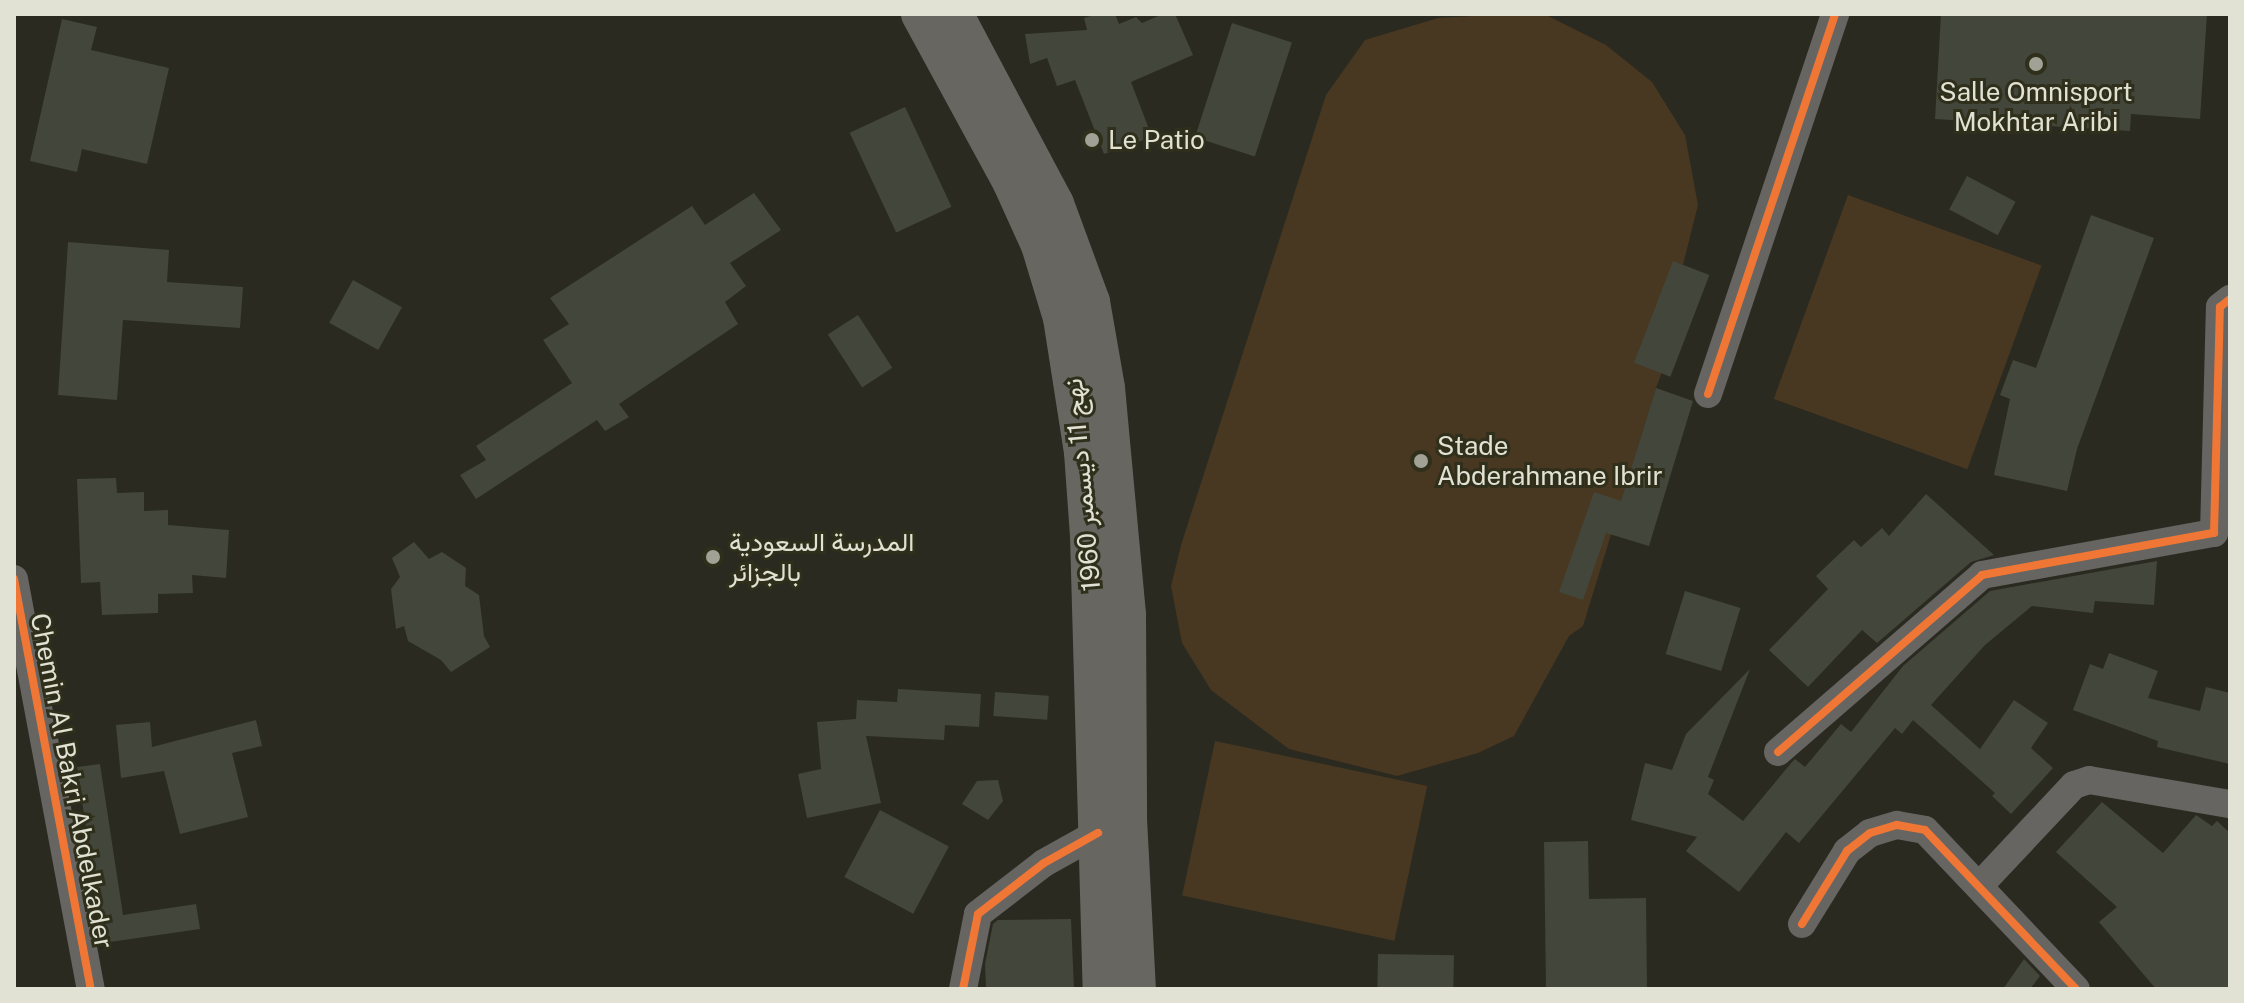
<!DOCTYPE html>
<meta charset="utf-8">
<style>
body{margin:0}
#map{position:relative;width:2244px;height:1003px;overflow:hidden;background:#2a2a20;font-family:"Public Sans",Vazirmatn,sans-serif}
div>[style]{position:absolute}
.green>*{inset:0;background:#483721;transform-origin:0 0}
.building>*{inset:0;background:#43463a;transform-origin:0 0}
.minor>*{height:28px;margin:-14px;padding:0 14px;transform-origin:14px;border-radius:14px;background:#666561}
.secondary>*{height:40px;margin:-20px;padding:0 20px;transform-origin:20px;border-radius:20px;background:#686661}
.cycleway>*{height:8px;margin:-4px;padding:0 4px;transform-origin:4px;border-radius:4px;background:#f07635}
.dots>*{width:22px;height:22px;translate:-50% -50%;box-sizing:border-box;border:4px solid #2f2f1b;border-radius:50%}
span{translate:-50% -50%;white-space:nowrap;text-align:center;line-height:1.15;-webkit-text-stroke:6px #2f2f1b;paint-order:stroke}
.poi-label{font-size:26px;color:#e1e1d4}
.left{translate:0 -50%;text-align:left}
.street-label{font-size:26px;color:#e1e1d4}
.frame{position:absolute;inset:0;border:16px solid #e1e1d4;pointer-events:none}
</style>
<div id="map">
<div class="green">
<i style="clip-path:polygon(1507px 14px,1544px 14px,1606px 45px,1652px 82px,1685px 135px,1698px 205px,1675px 297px,1686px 308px,1656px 388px,1583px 626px,1569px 636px,1514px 736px,1478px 753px,1397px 776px,1289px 749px,1211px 690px,1182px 643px,1171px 586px,1181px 545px,1326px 95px,1365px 40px,1438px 18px)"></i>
<i style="left:1848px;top:195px;width:206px;height:217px;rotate:20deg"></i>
<i style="left:1215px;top:741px;width:217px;height:158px;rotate:12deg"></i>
</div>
<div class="building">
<i style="clip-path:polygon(1097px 14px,1115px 14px,1119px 24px,1136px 17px,1142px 23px,1163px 14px,1175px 14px,1193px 55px,1131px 82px,1152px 137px,1104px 154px,1075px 80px,1057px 86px,1047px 58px,1030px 64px,1025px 34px,1087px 30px,1084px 18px)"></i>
<i style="clip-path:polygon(1941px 14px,2207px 14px,2200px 119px,2131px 114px,2130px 131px,1935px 119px)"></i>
<i style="clip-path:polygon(62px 19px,97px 27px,91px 50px,169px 68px,147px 164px,82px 149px,77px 172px,30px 161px)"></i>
<i style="left:1232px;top:23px;width:63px;height:120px;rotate:18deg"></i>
<i style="left:905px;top:107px;width:110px;height:61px;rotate:65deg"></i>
<i style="left:1967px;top:176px;width:55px;height:38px;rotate:28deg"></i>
<i style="clip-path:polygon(754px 193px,781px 230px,730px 263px,746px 286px,725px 302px,738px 324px,619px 404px,629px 417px,605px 431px,597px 420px,476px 499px,460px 475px,486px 460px,476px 446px,572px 383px,543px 340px,569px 324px,550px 298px,692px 206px,705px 225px)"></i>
<i style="clip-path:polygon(2091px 215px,2154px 238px,2077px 449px,2067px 491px,1994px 475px,2010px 399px,2000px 395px,2013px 360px,2036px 368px)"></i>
<i style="clip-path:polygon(68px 242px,169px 250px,167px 282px,243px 287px,240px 328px,123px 320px,117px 400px,58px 395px)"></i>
<i style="left:1673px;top:261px;width:39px;height:109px;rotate:21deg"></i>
<i style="left:353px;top:280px;width:56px;height:49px;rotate:29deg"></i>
<i style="left:858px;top:315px;width:63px;height:36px;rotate:57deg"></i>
<i style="clip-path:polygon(1656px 388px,1693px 401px,1649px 546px,1606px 533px,1583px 600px,1559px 592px,1594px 492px,1621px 501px)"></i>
<i style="clip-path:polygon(116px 478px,117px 493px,144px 492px,144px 511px,168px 510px,168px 525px,229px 530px,226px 578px,192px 575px,193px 593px,158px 594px,158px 613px,102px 615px,100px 582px,81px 583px,77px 479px)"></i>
<i style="clip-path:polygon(1926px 494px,1994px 555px,1971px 562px,1877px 643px,1862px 630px,1808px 687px,1769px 650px,1828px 589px,1816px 576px,1854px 540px,1861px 547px,1882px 528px,1889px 536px)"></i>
<i style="clip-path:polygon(414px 542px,429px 559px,442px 552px,466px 568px,465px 586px,479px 595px,484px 636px,490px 647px,451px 672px,441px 660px,408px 641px,404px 626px,396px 629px,391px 589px,400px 577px,392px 558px)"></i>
<i style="clip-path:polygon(2157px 561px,2154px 605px,2095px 601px,2093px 613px,2032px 606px,1985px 645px,1931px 705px,1980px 749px,2014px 700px,2048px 723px,2031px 748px,2053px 768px,2011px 814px,1992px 796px,1995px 793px,1913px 720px,1902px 734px,1895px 728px,1799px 843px,1786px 832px,1739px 892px,1686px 851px,1697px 837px,1631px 820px,1645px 763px,1672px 770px,1686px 734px,1750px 669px,1708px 777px,1714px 780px,1708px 794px,1743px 821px,1792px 762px,1795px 759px,1805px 767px,1841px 724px,1851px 732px,1903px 666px,1990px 591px)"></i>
<i style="left:1685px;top:591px;width:58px;height:66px;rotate:17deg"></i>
<i style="clip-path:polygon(2109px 653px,2158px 671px,2148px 698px,2200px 711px,2206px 687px,2230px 693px,2230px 764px,2157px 747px,2158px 741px,2073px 710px,2090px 664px,2103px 669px)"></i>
<i style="clip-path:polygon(898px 689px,981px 694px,979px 727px,945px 725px,944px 740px,866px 736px,881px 803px,807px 818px,798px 774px,821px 769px,817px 722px,856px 719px,857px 700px,897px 702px)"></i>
<i style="left:995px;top:692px;width:54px;height:24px;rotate:4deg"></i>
<i style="clip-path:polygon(256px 720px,262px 746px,232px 753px,248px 817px,180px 834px,164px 771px,121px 778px,116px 725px,150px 722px,152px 747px)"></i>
<i style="clip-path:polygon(100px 764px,123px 915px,196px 904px,200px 929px,103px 943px,77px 767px)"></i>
<i style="clip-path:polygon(998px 780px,1003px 801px,988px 820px,962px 804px,977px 781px)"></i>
<i style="clip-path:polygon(2102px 802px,2163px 853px,2196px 815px,2212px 826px,2217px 821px,2230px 833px,2230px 989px,2156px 989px,2099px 922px,2117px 907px,2056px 852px)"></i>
<i style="left:880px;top:810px;width:78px;height:76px;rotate:28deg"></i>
<i style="clip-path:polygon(1588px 841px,1589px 899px,1646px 898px,1647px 989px,1546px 989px,1544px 842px)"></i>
<i style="clip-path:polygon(1071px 919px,1074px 989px,986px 989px,985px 964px,993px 924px,998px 920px)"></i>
<i style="left:1378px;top:954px;width:76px;height:35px;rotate:1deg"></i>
<i style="clip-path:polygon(2024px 959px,2040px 976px,2030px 989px,2003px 989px)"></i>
</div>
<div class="minor">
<i style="left:1708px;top:394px;width:401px;rotate:-71.5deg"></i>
<i style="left:14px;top:579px;width:417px;rotate:79.4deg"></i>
<i style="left:1778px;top:752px;width:270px;rotate:-40.9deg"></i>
<i style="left:1982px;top:575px;width:236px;rotate:-10.3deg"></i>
<i style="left:2214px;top:533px;width:226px;rotate:-88.5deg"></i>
<i style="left:2220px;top:307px;width:13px;rotate:-39deg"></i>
<i style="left:1980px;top:885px;width:137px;rotate:-46.8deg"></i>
<i style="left:2074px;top:785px;width:16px;rotate:-18deg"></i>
<i style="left:2089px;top:780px;width:143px;rotate:9.7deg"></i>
<i style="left:1802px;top:924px;width:86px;rotate:-58.3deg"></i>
<i style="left:1847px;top:851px;width:29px;rotate:-38deg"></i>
<i style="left:1870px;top:833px;width:28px;rotate:-17deg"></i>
<i style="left:1897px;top:825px;width:28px;rotate:10deg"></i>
<i style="left:1925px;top:830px;width:219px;rotate:46.5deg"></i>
<i style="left:963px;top:989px;width:76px;rotate:-78.7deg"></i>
<i style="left:978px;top:914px;width:83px;rotate:-37.7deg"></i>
<i style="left:1044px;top:863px;width:62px;rotate:-29.1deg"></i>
</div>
<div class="secondary">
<i style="left:921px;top:14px;width:190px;rotate:61.4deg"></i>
<i style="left:1012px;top:181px;width:70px;rotate:65.6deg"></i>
<i style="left:1041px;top:245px;width:76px;rotate:73.2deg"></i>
<i style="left:1063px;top:318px;width:136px;rotate:81.1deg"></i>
<i style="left:1084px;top:452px;width:83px;rotate:85.9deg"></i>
<i style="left:1090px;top:535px;width:454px;rotate:88.4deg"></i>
<i style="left:953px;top:14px;width:215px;rotate:62deg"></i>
<i style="left:1054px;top:204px;width:104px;rotate:69.8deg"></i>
<i style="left:1090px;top:302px;width:87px;rotate:80.1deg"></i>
<i style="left:1105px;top:388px;width:228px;rotate:84.7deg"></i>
<i style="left:1126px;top:615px;width:204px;rotate:89.7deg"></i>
<i style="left:1127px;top:819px;width:170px;rotate:87deg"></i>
</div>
<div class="cycleway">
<i style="left:1708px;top:394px;width:401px;rotate:-71.5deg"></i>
<i style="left:14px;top:579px;width:417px;rotate:79.4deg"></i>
<i style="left:1778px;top:752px;width:270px;rotate:-40.9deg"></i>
<i style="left:1982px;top:575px;width:236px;rotate:-10.3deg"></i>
<i style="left:2214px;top:533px;width:226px;rotate:-88.5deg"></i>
<i style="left:2220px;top:307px;width:13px;rotate:-39deg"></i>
<i style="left:1802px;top:924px;width:86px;rotate:-58.3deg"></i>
<i style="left:1847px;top:851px;width:29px;rotate:-38deg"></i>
<i style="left:1870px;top:833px;width:28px;rotate:-17deg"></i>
<i style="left:1897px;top:825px;width:28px;rotate:10deg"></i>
<i style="left:1925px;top:830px;width:219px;rotate:46.5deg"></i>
<i style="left:963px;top:989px;width:76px;rotate:-78.7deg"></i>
<i style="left:978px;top:914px;width:83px;rotate:-37.7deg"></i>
<i style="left:1044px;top:863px;width:62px;rotate:-29.1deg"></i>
</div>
<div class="dots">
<i style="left:2036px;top:64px;background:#a1a195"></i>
<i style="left:1092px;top:140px;background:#a1a195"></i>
<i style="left:1421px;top:461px;background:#a1a195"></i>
<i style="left:713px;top:557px;background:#a1a195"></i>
</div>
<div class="poi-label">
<span style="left:2036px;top:107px">Salle Omnisport<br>Mokhtar Aribi</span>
<span class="left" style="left:1108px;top:140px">Le Patio</span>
<span class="left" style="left:1437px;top:461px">Stade<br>Abderahmane Ibrir</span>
<span class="left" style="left:729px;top:557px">المدرسة السعودية<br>بالجزائر</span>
</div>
<div class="street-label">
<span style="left:1082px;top:485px;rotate:-95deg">نهج 11 ديسمبر 1960</span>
<span style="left:72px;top:781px;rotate:79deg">Chemin Al Bakri Abdelkader</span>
</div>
<div class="frame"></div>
</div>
